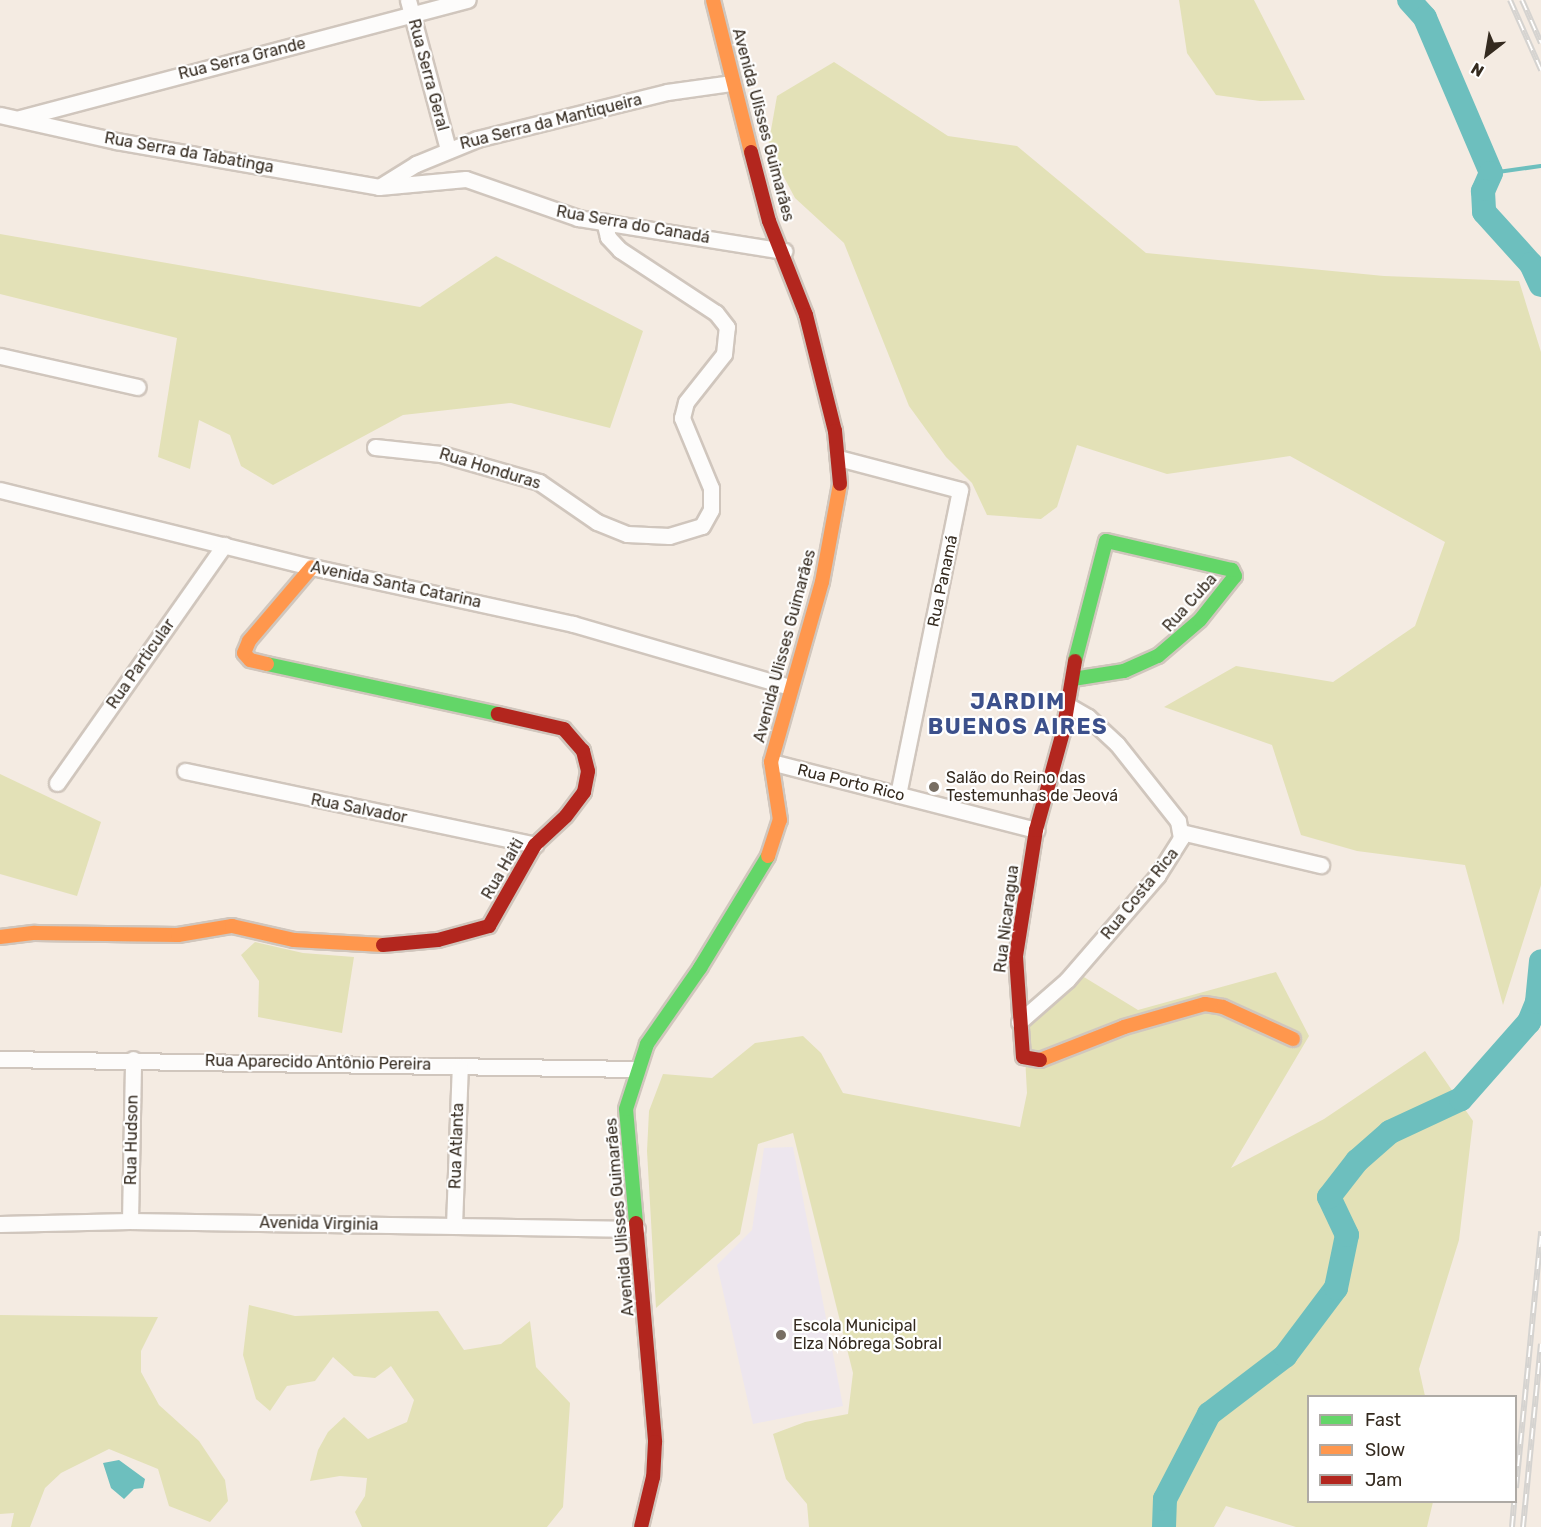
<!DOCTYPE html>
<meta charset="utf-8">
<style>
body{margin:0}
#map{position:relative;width:1541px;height:1527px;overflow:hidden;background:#f4ebe2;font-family:Rubik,sans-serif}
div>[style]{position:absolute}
.education>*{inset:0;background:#ede6ee}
.green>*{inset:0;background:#e3e1b7}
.water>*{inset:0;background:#6dbfbe}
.stream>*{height:4px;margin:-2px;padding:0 2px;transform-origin:2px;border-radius:2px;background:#6dbfbe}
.river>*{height:24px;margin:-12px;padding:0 12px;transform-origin:12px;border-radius:12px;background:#6dbfbe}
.roads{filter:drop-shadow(2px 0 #d0c6bd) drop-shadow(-2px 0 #d0c6bd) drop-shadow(0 2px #d0c6bd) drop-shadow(0 -2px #d0c6bd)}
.street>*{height:15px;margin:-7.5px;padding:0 7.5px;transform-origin:7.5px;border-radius:7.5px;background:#fdfcfb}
.fast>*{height:14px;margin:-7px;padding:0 7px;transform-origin:7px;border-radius:7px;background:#63d668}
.slow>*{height:14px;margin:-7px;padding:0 7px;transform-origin:7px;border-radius:7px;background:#ff974d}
.jam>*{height:14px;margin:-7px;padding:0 7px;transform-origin:7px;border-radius:7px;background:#b3261e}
.rail>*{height:6px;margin-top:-3px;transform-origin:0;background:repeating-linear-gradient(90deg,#fff 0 11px,#d5d3d0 0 22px);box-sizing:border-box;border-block:2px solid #d5d3d0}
.dots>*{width:16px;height:16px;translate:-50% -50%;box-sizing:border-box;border:3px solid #fff;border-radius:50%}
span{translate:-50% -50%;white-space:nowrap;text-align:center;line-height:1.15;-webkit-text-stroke:4.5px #fff;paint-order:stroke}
.street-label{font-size:16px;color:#342a1f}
.poi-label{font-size:16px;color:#342a1f}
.left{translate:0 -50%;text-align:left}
.district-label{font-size:22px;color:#3c508b;font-weight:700;letter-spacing:1.5px}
.legend{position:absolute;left:1307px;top:1395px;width:210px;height:108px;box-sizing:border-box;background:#fff;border:2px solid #aeaaa5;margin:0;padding:8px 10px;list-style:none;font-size:18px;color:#342a1f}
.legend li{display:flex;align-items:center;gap:12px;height:30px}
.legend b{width:30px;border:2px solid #aeaaa5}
.north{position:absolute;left:1457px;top:24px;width:60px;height:60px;-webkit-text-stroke:4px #fff;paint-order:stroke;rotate:211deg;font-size:16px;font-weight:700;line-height:24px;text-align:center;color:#342a1f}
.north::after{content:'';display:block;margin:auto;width:21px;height:27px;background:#342a1f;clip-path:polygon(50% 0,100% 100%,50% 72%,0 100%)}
</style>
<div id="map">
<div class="education">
<i style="clip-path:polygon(793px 1147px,843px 1406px,753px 1424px,717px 1265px,752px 1230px,764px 1148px)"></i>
</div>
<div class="green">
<i style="clip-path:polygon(1179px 0,1254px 0,1305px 100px,1260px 101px,1216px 95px,1187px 53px)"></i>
<i style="clip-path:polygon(834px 62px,948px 136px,1017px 146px,1146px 253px,1384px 276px,1519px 281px,1541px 352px,1541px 885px,1503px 1005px,1465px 865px,1357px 851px,1301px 835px,1272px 745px,1164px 707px,1236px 666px,1333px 682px,1415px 626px,1445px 542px,1290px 456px,1167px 474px,1077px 445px,1057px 507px,1041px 519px,987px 515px,972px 483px,946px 457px,909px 406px,844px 243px,795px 198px,768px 147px,777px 96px)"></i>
<i style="clip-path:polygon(0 234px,420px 307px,496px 256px,643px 331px,610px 428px,511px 403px,403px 415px,273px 485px,241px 466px,230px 435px,199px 420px,190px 469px,158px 457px,177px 338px,0 294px)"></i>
<i style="clip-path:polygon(0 774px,101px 822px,77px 896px,0 874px)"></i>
<i style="clip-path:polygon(255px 942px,303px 953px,354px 957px,342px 1033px,258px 1017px,259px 981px,241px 955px)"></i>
<i style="clip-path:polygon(1276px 972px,1309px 1036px,1231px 1168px,1324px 1119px,1425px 1051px,1473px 1121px,1459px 1240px,1419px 1369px,1425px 1396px,1308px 1396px,1308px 1502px,1433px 1502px,1427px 1527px,1296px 1527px,1226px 1506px,1214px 1527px,809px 1527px,807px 1504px,786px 1479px,773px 1434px,805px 1422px,848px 1414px,853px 1373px,793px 1133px,758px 1144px,740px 1234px,656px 1308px,647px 1151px,649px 1111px,663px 1074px,712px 1078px,755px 1043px,803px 1036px,821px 1053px,843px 1093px,1020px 1127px,1027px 1093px,1023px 1020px,1079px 974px,1138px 1010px)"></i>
<i style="clip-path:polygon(249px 1305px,295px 1316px,438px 1311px,464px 1350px,501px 1344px,530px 1321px,536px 1367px,570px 1403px,563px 1507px,547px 1527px,362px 1527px,355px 1512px,365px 1496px,367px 1478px,340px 1476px,310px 1481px,318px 1450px,328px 1432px,344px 1417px,368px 1439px,407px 1422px,414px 1400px,391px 1366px,375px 1378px,354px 1376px,333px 1357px,315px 1381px,287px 1386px,270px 1411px,256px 1399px,243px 1355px)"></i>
<i style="clip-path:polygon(0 1315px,158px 1317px,141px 1351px,141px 1372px,159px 1405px,199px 1441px,225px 1480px,228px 1501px,210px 1522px,169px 1506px,158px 1469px,109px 1449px,61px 1473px,45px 1488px,30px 1527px,11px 1527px,14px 1513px,0 1514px)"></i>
</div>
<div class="water">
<i style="clip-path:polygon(119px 1460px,145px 1479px,143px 1488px,134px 1489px,124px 1499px,111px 1488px,103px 1463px)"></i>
</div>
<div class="stream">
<i style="left:1491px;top:173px;width:50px;rotate:-8deg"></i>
</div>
<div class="river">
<i style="left:1409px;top:0;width:24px;rotate:48deg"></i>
<i style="left:1425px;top:18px;width:168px;rotate:66.9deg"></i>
<i style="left:1491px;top:173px;width:20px;rotate:114deg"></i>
<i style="left:1483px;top:191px;width:21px;rotate:87deg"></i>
<i style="left:1484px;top:212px;width:70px;rotate:47.9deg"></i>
<i style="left:1531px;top:264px;width:23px;rotate:65deg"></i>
<i style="left:1164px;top:1527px;width:28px;rotate:-88deg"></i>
<i style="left:1165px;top:1499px;width:96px;rotate:-62.6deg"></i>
<i style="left:1209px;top:1414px;width:96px;rotate:-37.3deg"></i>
<i style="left:1285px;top:1356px;width:85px;rotate:-53.1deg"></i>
<i style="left:1336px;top:1288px;width:54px;rotate:-78.3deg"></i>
<i style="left:1347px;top:1235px;width:42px;rotate:-115.3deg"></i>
<i style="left:1329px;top:1197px;width:46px;rotate:-52.1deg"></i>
<i style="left:1357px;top:1161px;width:44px;rotate:-41.3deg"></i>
<i style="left:1390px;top:1132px;width:78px;rotate:-24.9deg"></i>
<i style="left:1461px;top:1099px;width:103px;rotate:-48.6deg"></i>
<i style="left:1529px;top:1022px;width:22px;rotate:-68deg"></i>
<i style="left:1537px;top:1002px;width:41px;rotate:-84.4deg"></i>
</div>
<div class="roads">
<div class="street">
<i style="left:408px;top:0;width:154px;rotate:75deg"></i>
<i style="left:0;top:115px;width:119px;rotate:12.6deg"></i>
<i style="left:116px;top:141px;width:267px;rotate:9.9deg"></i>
<i style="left:379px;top:187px;width:87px;rotate:-5.3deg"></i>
<i style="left:466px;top:179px;width:119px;rotate:19.2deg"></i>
<i style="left:578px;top:218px;width:209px;rotate:9.1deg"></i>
<i style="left:20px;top:118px;width:463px;rotate:-14.8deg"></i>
<i style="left:379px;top:187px;width:44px;rotate:-31.9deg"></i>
<i style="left:416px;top:164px;width:66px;rotate:-22.3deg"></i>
<i style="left:477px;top:139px;width:196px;rotate:-13.9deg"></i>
<i style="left:667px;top:92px;width:66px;rotate:-7.9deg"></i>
<i style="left:0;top:356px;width:141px;rotate:12.7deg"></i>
<i style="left:375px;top:447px;width:66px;rotate:6.1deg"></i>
<i style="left:441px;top:454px;width:102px;rotate:15.9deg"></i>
<i style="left:539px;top:482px;width:70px;rotate:34.6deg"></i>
<i style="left:597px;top:522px;width:32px;rotate:22deg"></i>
<i style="left:627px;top:534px;width:42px;rotate:2.7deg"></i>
<i style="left:669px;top:536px;width:34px;rotate:-17deg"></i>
<i style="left:702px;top:526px;width:18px;rotate:-61deg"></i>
<i style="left:711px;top:510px;width:22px;rotate:-90deg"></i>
<i style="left:711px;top:488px;width:76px;rotate:-112.5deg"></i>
<i style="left:682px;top:418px;width:16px;rotate:-76deg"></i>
<i style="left:686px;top:402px;width:61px;rotate:-51.6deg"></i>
<i style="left:724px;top:354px;width:27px;rotate:-84deg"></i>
<i style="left:727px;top:327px;width:18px;rotate:-128deg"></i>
<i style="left:716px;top:313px;width:115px;rotate:-146.7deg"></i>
<i style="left:620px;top:250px;width:18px;rotate:-133deg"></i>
<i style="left:608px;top:237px;width:16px;rotate:-104deg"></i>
<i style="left:838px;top:458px;width:126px;rotate:14.7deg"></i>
<i style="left:960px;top:490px;width:311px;rotate:101.5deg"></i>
<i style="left:0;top:490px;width:321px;rotate:13.9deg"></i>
<i style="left:312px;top:567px;width:267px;rotate:12.3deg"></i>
<i style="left:573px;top:624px;width:226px;rotate:16.2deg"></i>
<i style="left:771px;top:762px;width:274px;rotate:14.4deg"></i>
<i style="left:185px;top:771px;width:358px;rotate:11.9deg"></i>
<i style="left:57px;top:783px;width:291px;rotate:-54.9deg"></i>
<i style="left:1181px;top:832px;width:144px;rotate:13.3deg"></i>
<i style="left:1019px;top:1022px;width:64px;rotate:-41.2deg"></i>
<i style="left:1067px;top:980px;width:138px;rotate:-49.1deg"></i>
<i style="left:1157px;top:876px;width:45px;rotate:-57.7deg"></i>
<i style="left:1181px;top:838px;width:17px;rotate:-100deg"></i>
<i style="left:1178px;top:821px;width:98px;rotate:-128.4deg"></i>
<i style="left:1117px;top:744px;width:40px;rotate:-137deg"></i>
<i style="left:1088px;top:717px;width:24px;rotate:-150deg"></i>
<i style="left:0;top:1059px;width:636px;rotate:0.9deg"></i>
<i style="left:130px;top:1221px;width:162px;rotate:-88.9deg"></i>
<i style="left:0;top:1224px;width:130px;rotate:-1.3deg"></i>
<i style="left:130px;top:1221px;width:507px;rotate:0.9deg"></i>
<i style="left:454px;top:1226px;width:160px;rotate:-87.9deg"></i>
</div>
<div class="fast">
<i style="left:267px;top:664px;width:236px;rotate:12.2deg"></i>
<i style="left:1073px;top:679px;width:52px;rotate:-8.9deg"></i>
<i style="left:1124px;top:671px;width:37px;rotate:-24deg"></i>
<i style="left:1158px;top:656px;width:55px;rotate:-40.6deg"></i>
<i style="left:1200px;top:620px;width:56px;rotate:-51.5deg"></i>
<i style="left:1235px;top:576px;width:7px;rotate:-117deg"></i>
<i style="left:1232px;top:570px;width:129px;rotate:-167deg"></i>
<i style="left:1106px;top:541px;width:124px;rotate:104.5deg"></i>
<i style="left:636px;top:1223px;width:114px;rotate:-95deg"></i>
<i style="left:626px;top:1109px;width:68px;rotate:-72.1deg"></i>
<i style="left:647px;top:1044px;width:93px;rotate:-55.1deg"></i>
<i style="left:700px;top:968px;width:131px;rotate:-58.7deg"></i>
</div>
<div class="slow">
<i style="left:713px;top:0;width:157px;rotate:76deg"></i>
<i style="left:267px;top:664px;width:17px;rotate:-167deg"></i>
<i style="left:250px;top:660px;width:9px;rotate:-131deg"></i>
<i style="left:244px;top:653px;width:13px;rotate:-67deg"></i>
<i style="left:249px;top:641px;width:97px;rotate:-49.6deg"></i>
<i style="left:768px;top:856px;width:38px;rotate:-72deg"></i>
<i style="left:780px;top:820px;width:59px;rotate:-98.8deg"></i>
<i style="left:771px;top:762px;width:187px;rotate:-74.2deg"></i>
<i style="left:822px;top:582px;width:100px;rotate:-79.6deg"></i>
<i style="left:0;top:937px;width:35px;rotate:-7deg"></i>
<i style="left:35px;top:933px;width:143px;rotate:0.8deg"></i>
<i style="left:178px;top:935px;width:55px;rotate:-9.5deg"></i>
<i style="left:232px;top:926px;width:64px;rotate:12.7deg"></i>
<i style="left:294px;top:940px;width:89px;rotate:3.2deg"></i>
<i style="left:1040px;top:1060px;width:90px;rotate:-21.4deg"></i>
<i style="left:1124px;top:1027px;width:84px;rotate:-15.9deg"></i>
<i style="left:1205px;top:1004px;width:18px;rotate:9deg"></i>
<i style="left:1223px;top:1007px;width:77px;rotate:24.6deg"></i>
</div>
<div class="jam">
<i style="left:751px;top:152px;width:71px;rotate:75.4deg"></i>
<i style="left:769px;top:221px;width:101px;rotate:68.5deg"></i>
<i style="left:806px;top:315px;width:120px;rotate:76deg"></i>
<i style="left:835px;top:431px;width:53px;rotate:84.6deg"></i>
<i style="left:383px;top:945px;width:55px;rotate:-5.2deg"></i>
<i style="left:438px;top:940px;width:53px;rotate:-15.4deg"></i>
<i style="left:489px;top:926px;width:93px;rotate:-60.4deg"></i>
<i style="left:535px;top:845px;width:42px;rotate:-43.1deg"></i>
<i style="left:566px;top:816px;width:30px;rotate:-53deg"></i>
<i style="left:584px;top:792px;width:21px;rotate:-79deg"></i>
<i style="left:588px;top:771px;width:21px;rotate:-104deg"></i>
<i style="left:583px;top:751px;width:29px;rotate:-131deg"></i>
<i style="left:564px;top:729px;width:68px;rotate:-167.2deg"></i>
<i style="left:1040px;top:1060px;width:17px;rotate:-170deg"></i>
<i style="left:1023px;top:1057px;width:101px;rotate:-94deg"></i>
<i style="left:1016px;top:956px;width:128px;rotate:-81deg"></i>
<i style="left:1036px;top:830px;width:102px;rotate:-74.6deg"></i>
<i style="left:1063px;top:732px;width:72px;rotate:-80.4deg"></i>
<i style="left:636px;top:1223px;width:220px;rotate:85deg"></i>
<i style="left:655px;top:1442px;width:35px;rotate:93deg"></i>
<i style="left:653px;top:1477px;width:51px;rotate:103.5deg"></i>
</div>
</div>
<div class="rail">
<i style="left:1510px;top:0;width:77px;rotate:66.1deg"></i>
<i style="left:1522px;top:0;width:47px;rotate:66.2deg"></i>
<i style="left:1516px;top:1488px;width:258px;rotate:-84.4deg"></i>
<i style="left:1512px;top:1527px;width:25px;rotate:-85deg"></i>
<i style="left:1523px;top:1527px;width:184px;rotate:-84.4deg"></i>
</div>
<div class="dots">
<i style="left:934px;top:787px;background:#776e63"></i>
<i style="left:781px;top:1335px;background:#776e63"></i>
</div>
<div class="street-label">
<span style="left:242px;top:59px;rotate:-14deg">Rua Serra Grande</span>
<span style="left:428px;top:75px;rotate:75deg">Rua Serra Geral</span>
<span style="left:551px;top:122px;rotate:-14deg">Rua Serra da Mantiqueira</span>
<span style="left:763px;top:125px;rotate:75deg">Avenida Ulisses Guimarães</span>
<span style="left:189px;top:153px;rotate:10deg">Rua Serra da Tabatinga</span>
<span style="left:633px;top:225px;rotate:10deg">Rua Serra do Canadá</span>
<span style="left:490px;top:469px;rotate:17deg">Rua Honduras</span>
<span style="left:943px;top:581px;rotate:-78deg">Rua Panamá</span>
<span style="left:396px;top:585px;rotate:12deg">Avenida Santa Catarina</span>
<span style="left:1190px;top:603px;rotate:-48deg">Rua Cuba</span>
<span style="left:785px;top:646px;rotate:-75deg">Avenida Ulisses Guimarães</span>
<span style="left:141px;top:664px;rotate:-55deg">Rua Particular</span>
<span style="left:851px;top:783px;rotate:14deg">Rua Porto Rico</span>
<span style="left:359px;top:809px;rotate:11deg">Rua Salvador</span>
<span style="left:503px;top:869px;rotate:-60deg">Rua Haiti</span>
<span style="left:1140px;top:894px;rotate:-51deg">Rua Costa Rica</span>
<span style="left:1007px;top:919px;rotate:-83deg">Rua Nicaragua</span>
<span style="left:318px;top:1063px;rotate:1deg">Rua Aparecido Antônio Pereira</span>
<span style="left:132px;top:1140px;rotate:-89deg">Rua Hudson</span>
<span style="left:457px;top:1146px;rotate:-88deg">Rua Atlanta</span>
<span style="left:620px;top:1217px;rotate:-95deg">Avenida Ulisses Guimarães</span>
<span style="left:319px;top:1224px;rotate:1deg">Avenida Virginia</span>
</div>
<div class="poi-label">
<span class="left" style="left:946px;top:787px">Salão do Reino das<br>Testemunhas de Jeová</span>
<span class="left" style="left:793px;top:1335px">Escola Municipal<br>Elza Nóbrega Sobral</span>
</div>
<div class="district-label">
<span style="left:1018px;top:714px">JARDIM<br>BUENOS AIRES</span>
</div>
<ul class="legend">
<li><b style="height:8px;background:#63d668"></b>Fast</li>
<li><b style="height:8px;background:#ff974d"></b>Slow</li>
<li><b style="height:8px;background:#b3261e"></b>Jam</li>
</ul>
<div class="north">N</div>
</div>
